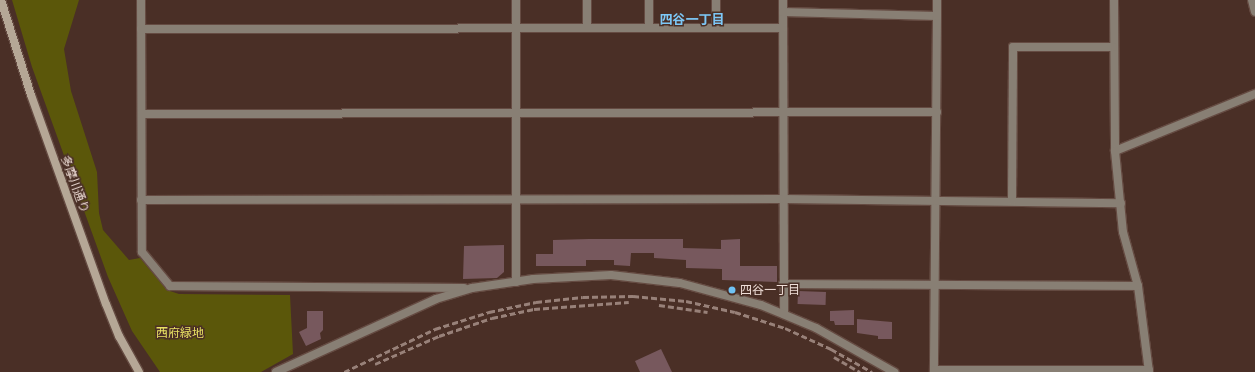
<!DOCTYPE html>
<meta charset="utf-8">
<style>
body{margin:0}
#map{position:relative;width:1255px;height:372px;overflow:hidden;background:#4a2f26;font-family:Manrope,"Noto Sans JP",sans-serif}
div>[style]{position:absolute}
.green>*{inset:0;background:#5b570a}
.building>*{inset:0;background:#77585d;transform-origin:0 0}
.roads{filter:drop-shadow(1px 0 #654b42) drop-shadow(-1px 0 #654b42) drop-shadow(0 1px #654b42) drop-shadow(0 -1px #654b42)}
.street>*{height:8px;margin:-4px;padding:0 4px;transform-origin:4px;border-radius:4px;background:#887f74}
.secondary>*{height:8px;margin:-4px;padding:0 4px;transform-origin:4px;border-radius:4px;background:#b5a796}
.rail>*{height:3px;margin-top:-1.5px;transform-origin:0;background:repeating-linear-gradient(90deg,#988179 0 6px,transparent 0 9px)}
.dots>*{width:11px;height:11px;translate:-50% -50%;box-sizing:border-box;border:2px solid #4a2f26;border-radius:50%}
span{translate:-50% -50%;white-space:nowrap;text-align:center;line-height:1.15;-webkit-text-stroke:3px #4a2f26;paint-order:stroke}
.street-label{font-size:12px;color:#f0dfd8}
.poi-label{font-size:12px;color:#f0dfd8}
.left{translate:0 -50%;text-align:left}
.park-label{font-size:12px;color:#e8e162}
.neighbourhood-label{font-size:13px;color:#7dc8f7;font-weight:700}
</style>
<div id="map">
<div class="green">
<i style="clip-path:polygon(12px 0,79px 0,64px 49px,71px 91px,97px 172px,99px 213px,103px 230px,129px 260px,140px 258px,167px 290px,179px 294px,290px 295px,293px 354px,261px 372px,160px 372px,132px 331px,108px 277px,32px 67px)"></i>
</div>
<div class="building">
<i style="clip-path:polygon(589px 239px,683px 239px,683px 248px,721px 249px,721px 240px,740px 239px,740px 266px,777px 266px,777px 282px,722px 280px,722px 269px,686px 268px,686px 260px,654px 258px,654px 253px,631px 253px,630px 266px,614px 265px,614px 260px,586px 260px,586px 266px,536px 266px,536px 254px,553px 254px,553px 240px)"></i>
<i style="clip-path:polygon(504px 245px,504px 272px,497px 278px,463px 279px,464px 246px)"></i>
<i style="left:798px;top:291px;width:28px;height:13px;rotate:2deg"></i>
<i style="clip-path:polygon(854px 310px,854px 325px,835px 325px,834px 321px,830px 321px,830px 311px)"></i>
<i style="clip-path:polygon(307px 311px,323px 311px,323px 330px,320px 333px,321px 339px,306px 346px,299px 332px,307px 328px)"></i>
<i style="clip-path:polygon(857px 319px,892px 322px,892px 339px,878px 339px,878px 336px,857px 333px)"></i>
<i style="clip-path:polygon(661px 349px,672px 372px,640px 372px,635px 361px)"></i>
</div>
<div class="roads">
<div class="street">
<i style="left:141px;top:0;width:252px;rotate:89.8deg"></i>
<i style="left:142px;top:252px;width:44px;rotate:50.5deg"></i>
<i style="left:170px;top:286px;width:294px;rotate:0.4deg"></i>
<i style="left:587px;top:0;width:28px;rotate:90deg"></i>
<i style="left:649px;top:0;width:28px;rotate:90deg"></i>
<i style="left:783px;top:0;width:313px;rotate:89.8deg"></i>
<i style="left:1114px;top:0;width:151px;rotate:89.6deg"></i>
<i style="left:1115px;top:151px;width:81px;rotate:84.4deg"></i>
<i style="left:1123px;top:232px;width:56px;rotate:74.5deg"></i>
<i style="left:1138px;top:286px;width:87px;rotate:82.7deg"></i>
<i style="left:1252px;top:0;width:12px;rotate:76deg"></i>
<i style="left:783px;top:12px;width:154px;rotate:1.5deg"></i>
<i style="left:937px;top:16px;width:356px;rotate:90.5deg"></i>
<i style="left:937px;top:16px;width:16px;rotate:-90deg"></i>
<i style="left:716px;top:27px;width:27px;rotate:-90deg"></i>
<i style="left:141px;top:29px;width:642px;rotate:-0.09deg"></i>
<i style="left:142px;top:114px;width:795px;rotate:-0.14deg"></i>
<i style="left:1115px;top:151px;width:151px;rotate:-22.2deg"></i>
<i style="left:141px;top:200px;width:642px;rotate:-0.09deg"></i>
<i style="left:783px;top:199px;width:338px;rotate:0.7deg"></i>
<i style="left:1012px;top:201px;width:154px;rotate:-89.6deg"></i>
<i style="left:1013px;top:47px;width:100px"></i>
<i style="left:516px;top:282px;width:282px;rotate:-90deg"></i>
<i style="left:783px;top:284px;width:355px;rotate:0.3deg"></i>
<i style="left:935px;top:370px;width:214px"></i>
<i style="left:276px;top:372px;width:176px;rotate:-24.5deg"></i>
<i style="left:436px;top:299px;width:38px;rotate:-17deg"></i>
<i style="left:472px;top:288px;width:62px;rotate:-8.4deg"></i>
<i style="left:533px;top:279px;width:78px;rotate:-2.9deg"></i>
<i style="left:611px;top:275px;width:69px;rotate:6.6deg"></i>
<i style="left:680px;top:283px;width:84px;rotate:15.2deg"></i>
<i style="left:761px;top:305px;width:60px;rotate:22.7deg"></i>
<i style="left:816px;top:328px;width:90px;rotate:29.4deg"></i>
</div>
<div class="secondary">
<i style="left:1px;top:0;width:100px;rotate:72.5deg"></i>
<i style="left:31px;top:95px;width:222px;rotate:70.3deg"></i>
<i style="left:106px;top:304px;width:35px;rotate:68deg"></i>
<i style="left:119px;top:336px;width:41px;rotate:60.9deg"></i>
</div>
</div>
<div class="rail">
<i style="left:659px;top:305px;width:49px;rotate:8.1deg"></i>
<i style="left:834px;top:357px;width:30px;rotate:30deg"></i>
<i style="left:375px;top:364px;width:70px;rotate:-23.6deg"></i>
<i style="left:439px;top:336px;width:56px;rotate:-18.8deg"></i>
<i style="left:492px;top:318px;width:43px;rotate:-12.1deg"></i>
<i style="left:534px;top:309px;width:95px;rotate:-4.2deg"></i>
<i style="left:344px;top:372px;width:101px;rotate:-25.3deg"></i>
<i style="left:435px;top:329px;width:57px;rotate:-17.5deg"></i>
<i style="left:489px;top:312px;width:48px;rotate:-12deg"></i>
<i style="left:536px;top:302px;width:47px;rotate:-6.1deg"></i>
<i style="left:583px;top:297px;width:50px;rotate:-1.1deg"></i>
<i style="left:633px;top:296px;width:53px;rotate:5.4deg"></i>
<i style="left:686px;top:301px;width:50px;rotate:12.7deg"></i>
<i style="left:735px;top:312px;width:52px;rotate:17.7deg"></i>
<i style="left:785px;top:328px;width:51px;rotate:24.5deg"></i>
<i style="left:831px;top:349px;width:47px;rotate:29.3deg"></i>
</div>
<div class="dots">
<i style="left:732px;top:290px;background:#6fc2f4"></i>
</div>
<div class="street-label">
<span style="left:75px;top:184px;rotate:70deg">多摩川通り</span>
</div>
<div class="poi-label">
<span class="left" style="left:740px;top:290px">四谷一丁目</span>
</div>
<div class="park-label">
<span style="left:180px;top:333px">西府緑地</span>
</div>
<div class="neighbourhood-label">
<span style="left:692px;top:19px">四谷一丁目</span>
</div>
</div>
